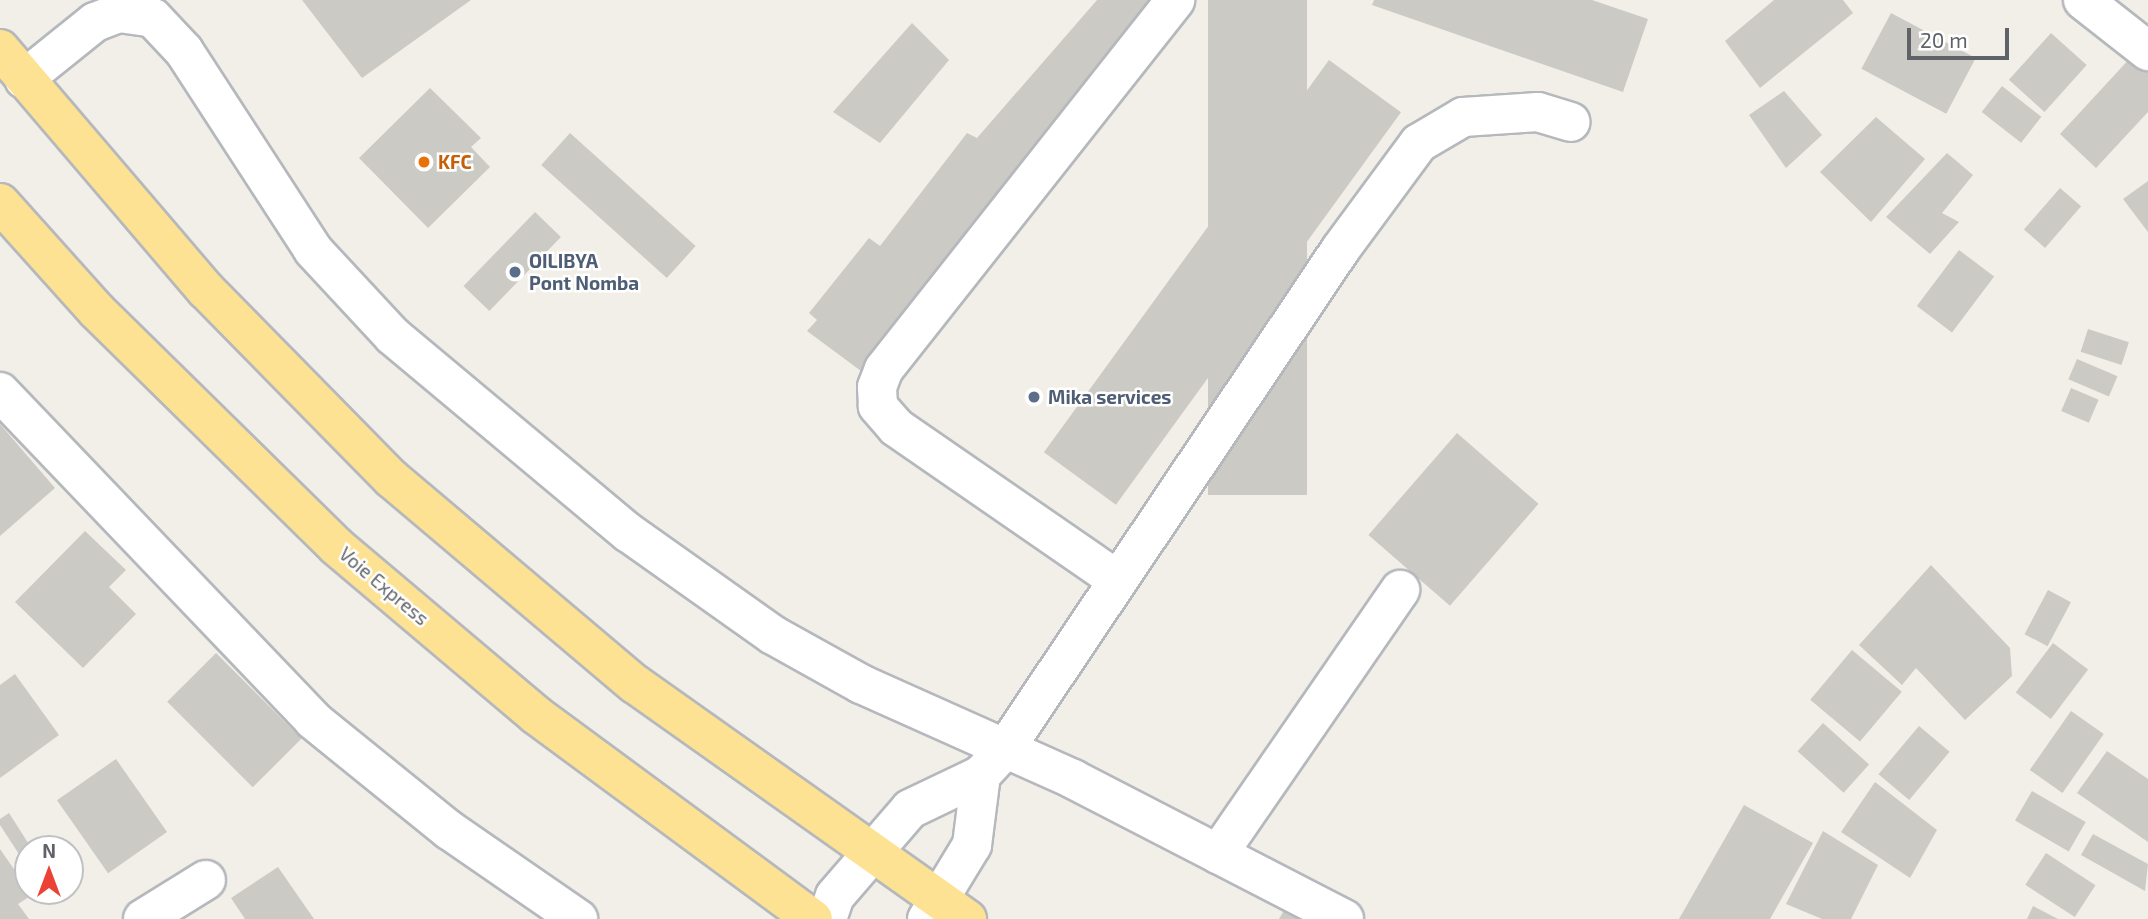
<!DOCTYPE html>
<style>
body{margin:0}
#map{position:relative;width:2148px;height:919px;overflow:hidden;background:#f1efe8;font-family:"Exo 2",sans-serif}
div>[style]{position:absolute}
.building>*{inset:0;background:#cccac5;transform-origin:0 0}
.roads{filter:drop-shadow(2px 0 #b5b8bc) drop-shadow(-2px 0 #b5b8bc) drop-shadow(0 2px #b5b8bc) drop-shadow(0 -2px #b5b8bc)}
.minor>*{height:38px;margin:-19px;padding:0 19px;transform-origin:19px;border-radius:19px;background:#fff}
.highway>*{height:38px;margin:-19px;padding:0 19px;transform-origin:19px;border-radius:19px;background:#fde293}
.dots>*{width:19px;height:19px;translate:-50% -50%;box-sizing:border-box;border:4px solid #fff;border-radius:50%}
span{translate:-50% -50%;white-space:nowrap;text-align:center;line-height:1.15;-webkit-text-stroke:5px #fff;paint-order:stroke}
.food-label{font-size:19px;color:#c56008;font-weight:700}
.left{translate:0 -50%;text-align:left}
.service-label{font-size:19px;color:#4e5e75;font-weight:700}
.street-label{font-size:19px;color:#5f6368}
.north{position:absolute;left:14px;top:835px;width:70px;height:70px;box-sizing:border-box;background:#fff;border:2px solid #bfc1c3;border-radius:50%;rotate:0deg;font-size:19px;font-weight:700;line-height:28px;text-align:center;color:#5f6368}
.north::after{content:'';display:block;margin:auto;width:24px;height:32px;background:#ea4335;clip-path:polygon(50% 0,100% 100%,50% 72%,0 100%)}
.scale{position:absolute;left:1907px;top:28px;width:102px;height:32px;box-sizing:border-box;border:4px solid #5f6368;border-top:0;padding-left:9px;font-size:21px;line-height:24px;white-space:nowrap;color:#5f6368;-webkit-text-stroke:5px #fff;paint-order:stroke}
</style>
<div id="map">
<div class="building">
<i style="clip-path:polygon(302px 0,471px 0,362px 78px)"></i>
<i style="clip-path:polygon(1097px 0,1158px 0,861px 371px,807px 331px,817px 320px,809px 313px,869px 238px,880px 246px,967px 133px,977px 138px)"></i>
<i style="left:1208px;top:0;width:99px;height:495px"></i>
<i style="clip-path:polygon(1374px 0,1592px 0,1648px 19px,1623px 92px,1372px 5px)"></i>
<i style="clip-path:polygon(1774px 0,1843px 0,1853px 13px,1760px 88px,1725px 41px)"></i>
<i style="left:1891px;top:13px;width:96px;height:63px;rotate:28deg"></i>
<i style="clip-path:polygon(912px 23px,949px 60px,880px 143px,833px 112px)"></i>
<i style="left:2051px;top:33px;width:48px;height:63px;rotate:42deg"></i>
<i style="clip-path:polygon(2132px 56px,2148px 70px,2148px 112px,2096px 168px,2060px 134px)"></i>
<i style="left:1329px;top:60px;width:89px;height:485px;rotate:36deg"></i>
<i style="left:2002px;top:86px;width:50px;height:33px;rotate:38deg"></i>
<i style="clip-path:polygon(430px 88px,481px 138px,471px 147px,490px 167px,428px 228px,359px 158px)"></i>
<i style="clip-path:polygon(1784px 91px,1822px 135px,1786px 168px,1749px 115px)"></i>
<i style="clip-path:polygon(1876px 117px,1925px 159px,1871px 222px,1820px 172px)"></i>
<i style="left:570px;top:133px;width:169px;height:43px;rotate:42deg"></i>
<i style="clip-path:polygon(1947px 153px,1973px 175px,1942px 213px,1959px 222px,1930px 254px,1886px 217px)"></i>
<i style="clip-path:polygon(2148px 181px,2148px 232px,2123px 199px)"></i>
<i style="left:2060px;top:188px;width:28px;height:55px;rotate:41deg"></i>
<i style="left:535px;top:212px;width:36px;height:103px;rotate:44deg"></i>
<i style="left:1959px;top:250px;width:44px;height:70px;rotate:37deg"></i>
<i style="left:2088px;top:329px;width:43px;height:24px;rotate:18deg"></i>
<i style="left:2077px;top:359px;width:44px;height:22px;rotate:23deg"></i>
<i style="left:2071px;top:388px;width:30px;height:25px;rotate:23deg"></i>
<i style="clip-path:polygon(0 424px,55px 488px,0 536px)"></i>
<i style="left:1457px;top:433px;width:108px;height:135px;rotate:41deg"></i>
<i style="clip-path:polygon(85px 531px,126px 570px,109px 587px,136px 614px,83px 668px,15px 602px)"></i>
<i style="clip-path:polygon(1931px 565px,2010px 648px,2012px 676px,1965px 720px,1916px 668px,1902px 685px,1859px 645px)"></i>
<i style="left:2048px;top:590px;width:26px;height:50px;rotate:28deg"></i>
<i style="left:2053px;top:643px;width:44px;height:62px;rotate:37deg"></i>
<i style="left:1852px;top:650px;width:65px;height:65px;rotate:40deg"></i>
<i style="left:216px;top:653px;width:121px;height:69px;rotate:45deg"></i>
<i style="clip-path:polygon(15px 674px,59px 735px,0 778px,0 685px)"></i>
<i style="left:2071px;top:711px;width:40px;height:72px;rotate:35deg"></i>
<i style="left:1823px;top:723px;width:62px;height:38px;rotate:42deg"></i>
<i style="left:1919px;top:726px;width:40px;height:63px;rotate:40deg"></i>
<i style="clip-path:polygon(2107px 751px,2148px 779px,2148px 842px,2077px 793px)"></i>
<i style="left:116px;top:759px;width:89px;height:72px;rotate:55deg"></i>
<i style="clip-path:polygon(1875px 782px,1937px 830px,1910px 878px,1841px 832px)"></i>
<i style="left:2032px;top:791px;width:62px;height:34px;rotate:30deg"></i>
<i style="clip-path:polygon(1744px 805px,1813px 843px,1770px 919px,1679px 919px)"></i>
<i style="clip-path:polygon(9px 813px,32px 849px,28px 849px,28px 868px,0 825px,0 819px)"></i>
<i style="clip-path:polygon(1823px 831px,1878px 865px,1851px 919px,1822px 919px,1786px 904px)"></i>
<i style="clip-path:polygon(2093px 834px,2148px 864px,2145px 891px,2081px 855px)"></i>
<i style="clip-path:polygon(0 849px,32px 895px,18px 904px,29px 919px,0 919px)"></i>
<i style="left:2046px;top:853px;width:59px;height:38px;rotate:33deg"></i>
<i style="clip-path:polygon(278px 867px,314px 919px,245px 919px,231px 898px)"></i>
<i style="clip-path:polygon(1287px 905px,1304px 919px,1279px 919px)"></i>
<i style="clip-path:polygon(2033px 906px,2058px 919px,2027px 919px)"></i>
</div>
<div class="roads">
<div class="minor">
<i style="left:2083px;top:0;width:83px;rotate:38.1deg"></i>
<i style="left:24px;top:79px;width:91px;rotate:-38.8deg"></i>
<i style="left:95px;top:22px;width:26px;rotate:-21deg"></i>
<i style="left:119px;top:13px;width:34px;rotate:8deg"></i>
<i style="left:153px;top:18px;width:45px;rotate:46.8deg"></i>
<i style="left:184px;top:51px;width:237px;rotate:57deg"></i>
<i style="left:313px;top:250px;width:117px;rotate:47.1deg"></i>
<i style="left:393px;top:336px;width:307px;rotate:39.9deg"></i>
<i style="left:629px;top:533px;width:176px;rotate:35.3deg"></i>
<i style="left:773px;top:635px;width:101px;rotate:29.1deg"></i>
<i style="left:861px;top:684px;width:232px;rotate:24.1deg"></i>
<i style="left:1073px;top:779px;width:305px;rotate:27.3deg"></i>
<i style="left:0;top:392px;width:453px;rotate:46.3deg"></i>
<i style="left:313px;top:720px;width:175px;rotate:39deg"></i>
<i style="left:449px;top:830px;width:157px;rotate:34.6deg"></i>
<i style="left:1116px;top:579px;width:267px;rotate:-145.4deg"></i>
<i style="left:896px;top:427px;width:28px;rotate:-131deg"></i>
<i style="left:878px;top:406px;width:19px;rotate:-93deg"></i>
<i style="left:877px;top:387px;width:19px;rotate:-69deg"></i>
<i style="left:884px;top:369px;width:470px;rotate:-51.7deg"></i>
<i style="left:1218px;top:854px;width:321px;rotate:-55.4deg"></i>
<i style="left:143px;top:919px;width:74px;rotate:-31.8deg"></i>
<i style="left:827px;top:919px;width:24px;rotate:-71deg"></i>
<i style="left:835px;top:896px;width:115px;rotate:-49.2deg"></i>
<i style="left:910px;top:809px;width:79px;rotate:-25.6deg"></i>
<i style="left:981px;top:775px;width:35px;rotate:-47deg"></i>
<i style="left:1005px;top:749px;width:601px;rotate:-56.12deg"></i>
<i style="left:1340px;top:250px;width:133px;rotate:-53.6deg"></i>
<i style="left:1419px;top:143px;width:51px;rotate:-30.6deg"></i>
<i style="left:1463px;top:117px;width:75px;rotate:-3.8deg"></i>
<i style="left:1538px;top:112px;width:34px;rotate:17deg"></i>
<i style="left:927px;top:919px;width:87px;rotate:-58.7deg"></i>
<i style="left:972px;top:845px;width:71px;rotate:-82.7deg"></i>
</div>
<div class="highway">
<i style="left:0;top:49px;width:317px;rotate:49.5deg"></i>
<i style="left:206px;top:290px;width:265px;rotate:45.5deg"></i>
<i style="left:392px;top:479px;width:318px;rotate:40.2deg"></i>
<i style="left:635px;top:684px;width:407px;rotate:35.3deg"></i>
<i style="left:0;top:203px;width:145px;rotate:48.1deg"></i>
<i style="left:97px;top:311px;width:335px;rotate:44.5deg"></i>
<i style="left:336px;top:546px;width:262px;rotate:40.2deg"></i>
<i style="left:536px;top:715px;width:344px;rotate:36.4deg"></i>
</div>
</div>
<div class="dots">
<i style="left:424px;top:162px;background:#e8710a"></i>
<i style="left:515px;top:272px;background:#5c6f8a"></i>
<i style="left:1034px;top:397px;background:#5c6f8a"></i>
</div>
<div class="food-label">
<span class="left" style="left:438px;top:162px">KFC</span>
</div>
<div class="service-label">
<span class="left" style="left:529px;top:272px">OILIBYA<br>Pont Nomba</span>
<span class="left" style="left:1048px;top:397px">Mika services</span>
</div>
<div class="street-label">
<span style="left:384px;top:586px;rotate:40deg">Voie Express</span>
</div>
<div class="north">N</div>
<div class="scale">20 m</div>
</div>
